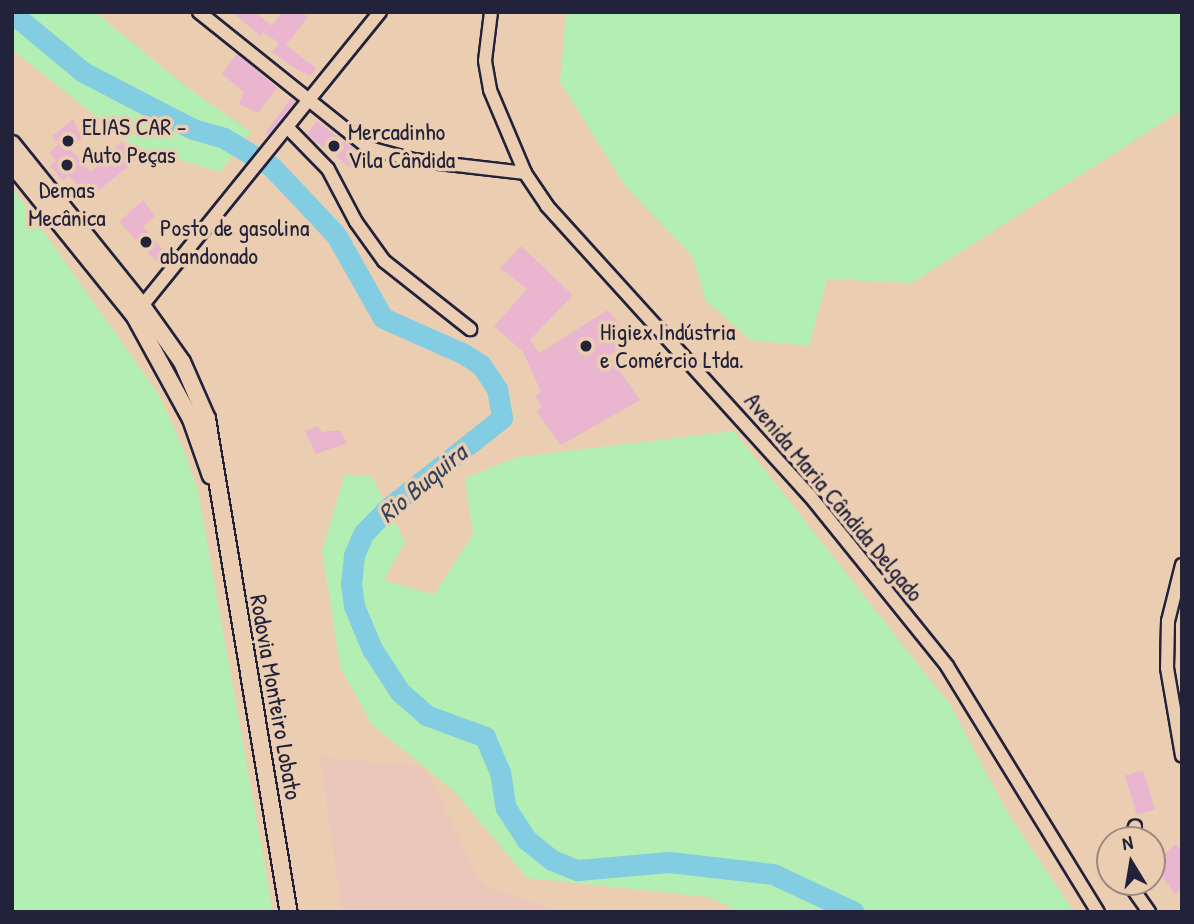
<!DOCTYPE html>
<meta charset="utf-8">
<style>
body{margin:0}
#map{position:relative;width:1194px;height:924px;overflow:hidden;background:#ebceb2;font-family:"Patrick Hand",sans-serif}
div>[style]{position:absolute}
.built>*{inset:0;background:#ebc6bb}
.green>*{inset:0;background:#b3eeb3}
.river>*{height:21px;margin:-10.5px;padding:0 10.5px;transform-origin:10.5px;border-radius:10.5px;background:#82cde2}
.building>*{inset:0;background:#eab5cf;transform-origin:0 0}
.roads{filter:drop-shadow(2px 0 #22223b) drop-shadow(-2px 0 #22223b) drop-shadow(0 2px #22223b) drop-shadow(0 -2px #22223b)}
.minor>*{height:12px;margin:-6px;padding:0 6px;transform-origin:6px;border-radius:6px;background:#ebceb2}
.major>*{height:16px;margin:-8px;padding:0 8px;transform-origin:8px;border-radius:8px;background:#ebceb2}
.dots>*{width:19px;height:19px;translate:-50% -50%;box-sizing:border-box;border:4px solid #ebceb2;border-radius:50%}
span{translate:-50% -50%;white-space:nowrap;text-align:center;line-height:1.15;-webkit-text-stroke:7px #ebceb2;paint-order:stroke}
.poi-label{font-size:24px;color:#22223b}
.left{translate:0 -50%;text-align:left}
.street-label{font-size:24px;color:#22223b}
.water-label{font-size:26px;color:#35445c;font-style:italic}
.frame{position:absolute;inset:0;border:14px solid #22223b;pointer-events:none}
.north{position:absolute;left:1096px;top:826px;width:70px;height:70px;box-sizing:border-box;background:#ebceb2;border:2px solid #9b8982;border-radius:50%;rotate:349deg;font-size:19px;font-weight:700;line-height:28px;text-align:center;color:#22223b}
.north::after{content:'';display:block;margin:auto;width:24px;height:32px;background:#22223b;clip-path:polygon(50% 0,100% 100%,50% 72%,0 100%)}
</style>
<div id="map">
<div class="built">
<i style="clip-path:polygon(320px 757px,425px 767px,483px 886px,563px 912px,342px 912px)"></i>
</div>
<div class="green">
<i style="clip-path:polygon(12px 12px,95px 12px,189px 89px,251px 132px,220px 172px,134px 146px,12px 50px)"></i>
<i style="clip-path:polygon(566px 12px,1182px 12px,1182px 110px,912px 283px,827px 279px,809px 346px,750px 340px,706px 301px,692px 256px,625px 186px,560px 82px)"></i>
<i style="clip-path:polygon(12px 187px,159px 395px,183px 448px,198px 491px,273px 912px,12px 912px)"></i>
<i style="clip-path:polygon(734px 431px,951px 706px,1004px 807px,1074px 912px,741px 912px,708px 897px,527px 878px,454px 791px,371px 724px,340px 666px,322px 550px,345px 474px,372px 477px,405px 542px,384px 580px,434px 595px,473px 534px,465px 478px,517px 457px)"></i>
</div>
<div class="river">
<i style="left:12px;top:13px;width:92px;rotate:39.7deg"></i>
<i style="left:83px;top:72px;width:124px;rotate:27.4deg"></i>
<i style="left:193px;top:129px;width:32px;rotate:16deg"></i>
<i style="left:224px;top:138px;width:56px;rotate:31.1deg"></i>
<i style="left:272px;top:167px;width:93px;rotate:46.7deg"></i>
<i style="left:336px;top:235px;width:95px;rotate:60.5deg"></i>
<i style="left:383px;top:318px;width:89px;rotate:24deg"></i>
<i style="left:464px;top:354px;width:20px;rotate:33deg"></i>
<i style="left:481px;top:365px;width:29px;rotate:56deg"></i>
<i style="left:497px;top:389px;width:29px;rotate:80deg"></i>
<i style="left:502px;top:418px;width:145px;rotate:141.7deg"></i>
<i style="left:388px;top:508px;width:36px;rotate:134deg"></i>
<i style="left:363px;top:534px;width:23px;rotate:113deg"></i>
<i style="left:354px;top:555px;width:29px;rotate:96deg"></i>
<i style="left:351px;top:584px;width:22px;rotate:82deg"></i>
<i style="left:354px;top:606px;width:47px;rotate:67.3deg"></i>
<i style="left:372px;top:649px;width:51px;rotate:56.9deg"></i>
<i style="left:400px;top:692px;width:35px;rotate:41deg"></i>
<i style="left:426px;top:715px;width:63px;rotate:20.4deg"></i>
<i style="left:485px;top:737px;width:38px;rotate:67deg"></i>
<i style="left:500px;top:772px;width:36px;rotate:81deg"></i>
<i style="left:506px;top:808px;width:38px;rotate:57deg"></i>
<i style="left:527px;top:840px;width:32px;rotate:39deg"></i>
<i style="left:552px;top:860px;width:27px;rotate:22deg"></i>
<i style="left:577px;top:870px;width:92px;rotate:-5deg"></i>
<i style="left:669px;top:862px;width:105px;rotate:6.6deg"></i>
<i style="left:773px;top:874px;width:89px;rotate:25.1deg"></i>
</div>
<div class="building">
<i style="clip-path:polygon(232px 12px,255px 12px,272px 26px,282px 12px,301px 12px,308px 17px,286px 45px,316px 68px,310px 76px,293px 67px,272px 52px,279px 43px,263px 32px,260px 36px)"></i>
<i style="clip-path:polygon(237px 53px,277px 88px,258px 113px,239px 104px,244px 92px,222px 74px)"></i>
<i style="clip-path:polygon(291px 98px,296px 102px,269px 136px,265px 133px)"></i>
<i style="clip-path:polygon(73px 119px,82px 138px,70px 149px,91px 172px,121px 142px,138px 159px,89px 198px,69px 176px,63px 181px,50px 166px,56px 160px,49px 153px,59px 144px,52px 136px)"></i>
<i style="left:317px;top:121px;width:56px;height:17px;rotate:37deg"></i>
<i style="clip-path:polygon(143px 200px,155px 216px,143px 226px,170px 258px,162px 268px,119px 222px)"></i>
<i style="clip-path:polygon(521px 246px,573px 295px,530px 340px,539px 353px,608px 310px,631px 340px,609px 356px,640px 400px,561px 445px,536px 411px,542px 407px,535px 396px,541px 392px,523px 352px,494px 326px,527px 289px,500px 268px)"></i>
<i style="clip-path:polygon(318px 426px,322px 432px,340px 430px,347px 443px,316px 454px,305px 431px)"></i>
<i style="left:1143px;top:770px;width:41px;height:19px;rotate:73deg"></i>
<i style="clip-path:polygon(1176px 844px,1182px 851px,1182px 888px,1175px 894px,1152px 864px)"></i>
</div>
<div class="roads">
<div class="minor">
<i style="left:199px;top:12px;width:218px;rotate:38.7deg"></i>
<i style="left:369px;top:148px;width:46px;rotate:15.3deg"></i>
<i style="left:413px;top:160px;width:113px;rotate:6.6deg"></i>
<i style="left:491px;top:12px;width:49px;rotate:97deg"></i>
<i style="left:485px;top:61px;width:29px;rotate:80deg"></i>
<i style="left:490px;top:90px;width:90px;rotate:67.1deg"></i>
<i style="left:525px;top:173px;width:40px;rotate:56deg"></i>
<i style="left:547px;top:206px;width:391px;rotate:47.8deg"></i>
<i style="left:810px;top:496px;width:218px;rotate:51.1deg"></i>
<i style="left:947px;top:666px;width:289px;rotate:58.5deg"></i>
<i style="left:288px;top:128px;width:57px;rotate:45.7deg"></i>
<i style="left:328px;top:169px;width:60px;rotate:62.2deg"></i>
<i style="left:356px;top:222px;width:48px;rotate:54.3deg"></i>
<i style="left:384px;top:261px;width:110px;rotate:38.3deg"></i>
<i style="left:137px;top:312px;width:386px;rotate:-51deg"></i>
<i style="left:1182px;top:565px;width:58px;rotate:104deg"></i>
<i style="left:1168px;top:621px;width:47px;rotate:91.2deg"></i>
<i style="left:1167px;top:668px;width:89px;rotate:80.3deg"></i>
<i style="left:1131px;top:840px;width:14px;rotate:-73deg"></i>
<i style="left:1128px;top:882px;width:37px;rotate:55deg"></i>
</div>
<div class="major">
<i style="left:12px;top:144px;width:209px;rotate:51.2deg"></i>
<i style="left:143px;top:307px;width:67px;rotate:54.7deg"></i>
<i style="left:182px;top:362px;width:62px;rotate:66.3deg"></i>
<i style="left:207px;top:419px;width:500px;rotate:80.6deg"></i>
<i style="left:12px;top:164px;width:194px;rotate:51.1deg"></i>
<i style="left:134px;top:315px;width:119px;rotate:61.3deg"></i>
<i style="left:191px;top:419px;width:60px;rotate:70.7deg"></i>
</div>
</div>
<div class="dots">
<i style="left:68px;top:141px;background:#22223b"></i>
<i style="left:334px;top:146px;background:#22223b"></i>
<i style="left:67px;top:165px;background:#22223b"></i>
<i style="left:146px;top:242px;background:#22223b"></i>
<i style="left:586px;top:346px;background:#22223b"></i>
</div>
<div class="poi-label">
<span class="left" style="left:82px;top:141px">ELIAS CAR -<br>Auto Peças</span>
<span class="left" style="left:348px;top:146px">Mercadinho<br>Vila Cândida</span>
<span style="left:67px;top:204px">Demas<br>Mecânica</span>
<span class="left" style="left:160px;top:242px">Posto de gasolina<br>abandonado</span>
<span class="left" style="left:600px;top:346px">Higiex Indústria<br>e Comércio Ltda.</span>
</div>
<div class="street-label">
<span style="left:834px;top:497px;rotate:50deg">Avenida Maria Cândida Delgado</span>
<span style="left:276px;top:697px;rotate:80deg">Rodovia Monteiro Lobato</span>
</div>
<div class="water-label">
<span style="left:422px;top:483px;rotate:-40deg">Rio Buquira</span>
</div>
<div class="frame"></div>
<div class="north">N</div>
</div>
